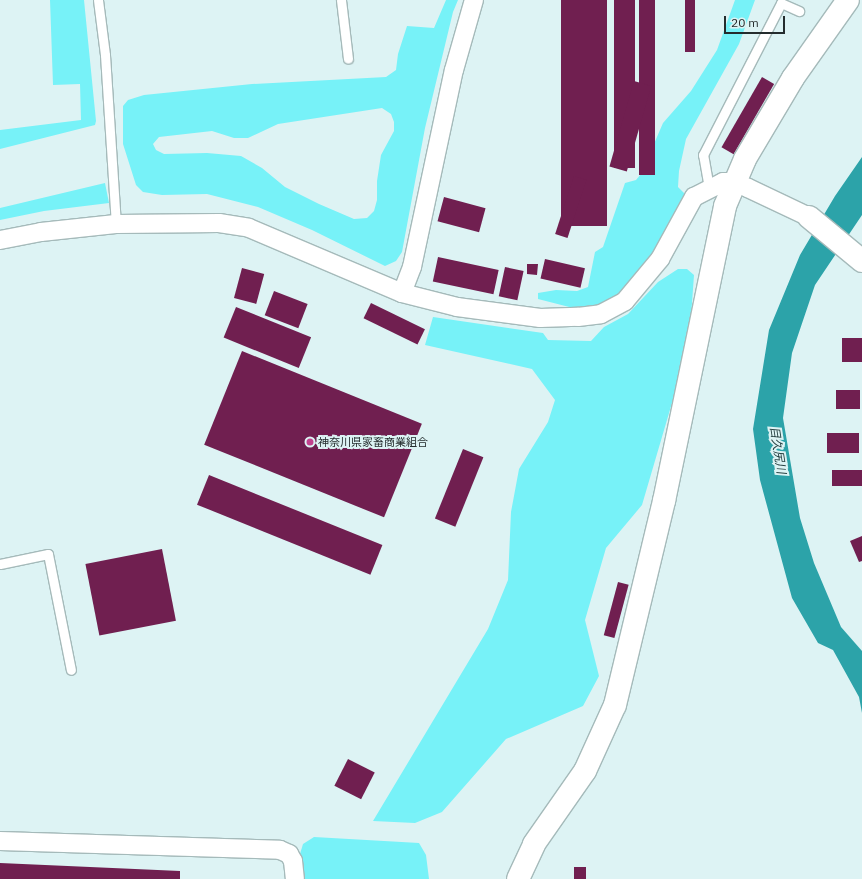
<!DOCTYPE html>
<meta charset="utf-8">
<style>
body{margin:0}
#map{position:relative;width:862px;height:879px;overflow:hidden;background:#ddf3f4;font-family:"IBM Plex Sans","Noto Sans JP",sans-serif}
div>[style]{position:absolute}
.green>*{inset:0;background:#77f2f8}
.water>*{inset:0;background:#2ca3a9}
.building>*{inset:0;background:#701f50;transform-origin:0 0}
.roads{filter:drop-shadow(1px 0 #a5baba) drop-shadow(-1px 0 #a5baba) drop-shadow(0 1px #a5baba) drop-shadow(0 -1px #a5baba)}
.service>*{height:9px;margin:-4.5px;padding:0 4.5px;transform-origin:4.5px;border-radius:4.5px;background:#fff}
.minor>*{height:18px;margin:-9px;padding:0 9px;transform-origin:9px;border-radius:9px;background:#fff}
.tertiary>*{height:22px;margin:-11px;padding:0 11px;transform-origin:11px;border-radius:11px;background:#fff}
.dots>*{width:11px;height:11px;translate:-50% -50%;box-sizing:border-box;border:2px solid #ddf3f4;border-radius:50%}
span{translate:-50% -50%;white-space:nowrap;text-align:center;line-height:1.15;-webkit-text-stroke:4px #ddf3f4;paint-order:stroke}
.poi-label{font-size:11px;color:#242c2d}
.left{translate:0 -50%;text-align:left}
.water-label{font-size:12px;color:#233d3e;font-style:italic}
.scale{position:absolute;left:724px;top:16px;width:61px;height:18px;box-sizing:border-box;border:2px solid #242c2d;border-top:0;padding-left:5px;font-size:12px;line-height:14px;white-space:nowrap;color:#242c2d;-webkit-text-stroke:3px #ddf3f4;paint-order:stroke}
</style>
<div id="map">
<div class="green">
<i style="clip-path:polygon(50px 0,84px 0,96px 121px,95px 125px,0 149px,0 130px,81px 120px,80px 84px,53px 85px)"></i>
<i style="clip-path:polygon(evenodd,446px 0,458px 0,453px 12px,425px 128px,402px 252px,396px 261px,385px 266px,312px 230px,258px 207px,207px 194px,162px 195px,143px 192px,136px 185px,123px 144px,123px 106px,128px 100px,144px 95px,252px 84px,386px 77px,396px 70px,398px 54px,407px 26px,434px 28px,446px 0,382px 108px,391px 114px,394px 122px,394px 131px,381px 155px,377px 181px,377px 200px,374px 211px,367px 218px,354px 219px,319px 204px,285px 187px,262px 168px,241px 156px,207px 153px,164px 154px,156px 150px,153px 144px,159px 137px,212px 131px,234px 138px,248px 138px,278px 124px,382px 108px)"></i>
<i style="clip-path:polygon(735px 0,755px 0,739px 44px,686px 139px,679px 171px,678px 187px,687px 196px,653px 255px,625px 291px,602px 306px,581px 310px,538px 299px,538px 293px,556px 290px,577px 291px,588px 287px,595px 252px,603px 247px,625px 183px,636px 180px,641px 174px,663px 123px,691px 91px,717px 50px)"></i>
<i style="clip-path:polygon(105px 183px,109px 203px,44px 211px,0 220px,0 208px)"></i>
<i style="clip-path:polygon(678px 269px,687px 269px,694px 275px,689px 345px,642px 505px,606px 548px,585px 620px,599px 676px,583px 706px,506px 739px,442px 812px,415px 823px,373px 821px,488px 629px,508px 580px,511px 512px,519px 469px,548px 422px,555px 400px,532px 369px,425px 345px,433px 317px,543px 333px,548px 340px,591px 341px,604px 327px,628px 314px,658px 282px)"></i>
<i style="clip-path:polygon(314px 837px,419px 843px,426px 855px,429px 879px,297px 879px,297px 864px,303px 844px)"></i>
</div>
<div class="water">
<i style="clip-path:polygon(862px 157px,862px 215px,815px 285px,792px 353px,783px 418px,800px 518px,814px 563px,841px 627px,862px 651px,862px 713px,859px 697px,833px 650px,818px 643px,792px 598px,760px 480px,753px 429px,769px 330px,800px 255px,835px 196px)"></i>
</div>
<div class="building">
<i style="left:561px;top:0;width:46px;height:226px"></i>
<i style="left:614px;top:0;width:21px;height:168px"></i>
<i style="left:639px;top:0;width:16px;height:175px"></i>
<i style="left:685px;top:0;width:10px;height:52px"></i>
<i style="left:762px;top:77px;width:14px;height:81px;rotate:30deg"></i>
<i style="left:634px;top:81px;width:18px;height:89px;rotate:16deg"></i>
<i style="left:574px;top:176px;width:13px;height:61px;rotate:18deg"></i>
<i style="left:444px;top:197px;width:43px;height:25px;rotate:15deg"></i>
<i style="left:438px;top:257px;width:62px;height:25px;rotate:12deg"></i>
<i style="left:545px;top:259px;width:41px;height:20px;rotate:13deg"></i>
<i style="clip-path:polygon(527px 264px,538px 264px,537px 275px,527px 274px)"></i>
<i style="left:505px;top:267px;width:19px;height:30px;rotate:12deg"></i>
<i style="left:242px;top:268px;width:23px;height:31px;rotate:15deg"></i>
<i style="left:274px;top:291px;width:36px;height:26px;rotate:21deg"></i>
<i style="left:371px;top:303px;width:60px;height:17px;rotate:26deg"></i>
<i style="left:236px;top:307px;width:81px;height:33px;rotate:22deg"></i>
<i style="left:842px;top:338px;width:20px;height:24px"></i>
<i style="left:242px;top:351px;width:194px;height:101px;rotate:22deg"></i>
<i style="left:836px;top:390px;width:24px;height:19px"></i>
<i style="left:859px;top:433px;width:20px;height:32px;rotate:90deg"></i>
<i style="left:463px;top:449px;width:22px;height:75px;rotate:22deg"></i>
<i style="left:862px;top:470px;width:16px;height:30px;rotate:90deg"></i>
<i style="left:209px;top:475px;width:187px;height:32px;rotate:22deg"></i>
<i style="clip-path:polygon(862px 536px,862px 561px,859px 562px,850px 541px)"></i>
<i style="left:162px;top:549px;width:73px;height:78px;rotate:79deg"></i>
<i style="left:618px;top:582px;width:11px;height:55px;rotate:15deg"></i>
<i style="left:348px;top:759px;width:30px;height:30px;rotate:27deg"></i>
<i style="clip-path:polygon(0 863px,180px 871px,180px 879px,0 879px)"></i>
<i style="left:574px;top:867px;width:12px;height:12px"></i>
</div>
<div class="roads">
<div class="service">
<i style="left:98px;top:0;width:55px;rotate:82.7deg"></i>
<i style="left:105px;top:55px;width:169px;rotate:86.3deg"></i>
<i style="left:341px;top:0;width:59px;rotate:83.2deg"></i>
<i style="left:709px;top:188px;width:34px;rotate:-100deg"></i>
<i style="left:703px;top:155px;width:171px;rotate:-62.8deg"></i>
<i style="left:781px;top:3px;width:20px;rotate:24deg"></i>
<i style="left:0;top:564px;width:49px;rotate:-11.8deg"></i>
<i style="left:48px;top:554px;width:118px;rotate:78.8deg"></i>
</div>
<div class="minor">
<i style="left:0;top:240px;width:42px;rotate:-11deg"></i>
<i style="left:41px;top:232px;width:75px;rotate:-6.1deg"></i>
<i style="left:116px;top:224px;width:103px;rotate:-0.6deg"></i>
<i style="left:219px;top:223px;width:30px;rotate:9deg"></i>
<i style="left:249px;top:228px;width:166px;rotate:23deg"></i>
<i style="left:402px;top:293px;width:57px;rotate:14.3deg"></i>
<i style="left:457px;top:307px;width:84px;rotate:7.5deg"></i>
<i style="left:540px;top:318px;width:38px;rotate:-2deg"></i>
<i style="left:578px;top:317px;width:23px;rotate:-7deg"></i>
<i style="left:601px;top:314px;width:27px;rotate:-28deg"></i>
<i style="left:625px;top:301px;width:55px;rotate:-50.2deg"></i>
<i style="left:660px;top:259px;width:71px;rotate:-61.3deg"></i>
<i style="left:694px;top:197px;width:33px;rotate:-27deg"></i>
<i style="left:723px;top:182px;width:11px"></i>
<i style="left:734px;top:182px;width:15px;rotate:23deg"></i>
<i style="left:748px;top:188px;width:68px;rotate:25.4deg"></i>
<i style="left:402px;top:293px;width:28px;rotate:-69deg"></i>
<i style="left:412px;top:267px;width:201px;rotate:-78deg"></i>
<i style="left:454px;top:70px;width:73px;rotate:-74.1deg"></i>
<i style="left:0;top:841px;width:280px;rotate:1.8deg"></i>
<i style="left:280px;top:850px;width:10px;rotate:24deg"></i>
<i style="left:289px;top:854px;width:8px;rotate:60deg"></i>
<i style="left:293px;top:861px;width:18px;rotate:84deg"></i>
</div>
<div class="tertiary">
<i style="left:809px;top:217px;width:69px;rotate:39.7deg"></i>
<i style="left:518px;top:879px;width:38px;rotate:-65deg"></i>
<i style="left:534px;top:844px;width:89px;rotate:-55.1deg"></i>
<i style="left:585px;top:771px;width:72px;rotate:-65.6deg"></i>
<i style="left:615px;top:705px;width:210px;rotate:-76.5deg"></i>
<i style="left:664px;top:501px;width:301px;rotate:-78.3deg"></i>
<i style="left:725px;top:206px;width:51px;rotate:-66.9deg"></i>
<i style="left:745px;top:159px;width:94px;rotate:-59.3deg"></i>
<i style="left:793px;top:78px;width:95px;rotate:-54.8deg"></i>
</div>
</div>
<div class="dots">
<i style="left:310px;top:442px;background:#c1428e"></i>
</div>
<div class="poi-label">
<span class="left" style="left:318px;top:442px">神奈川県家畜商業組合</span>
</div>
<div class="water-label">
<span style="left:778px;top:450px;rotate:81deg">目久尻川</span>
</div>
<div class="scale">20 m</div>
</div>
